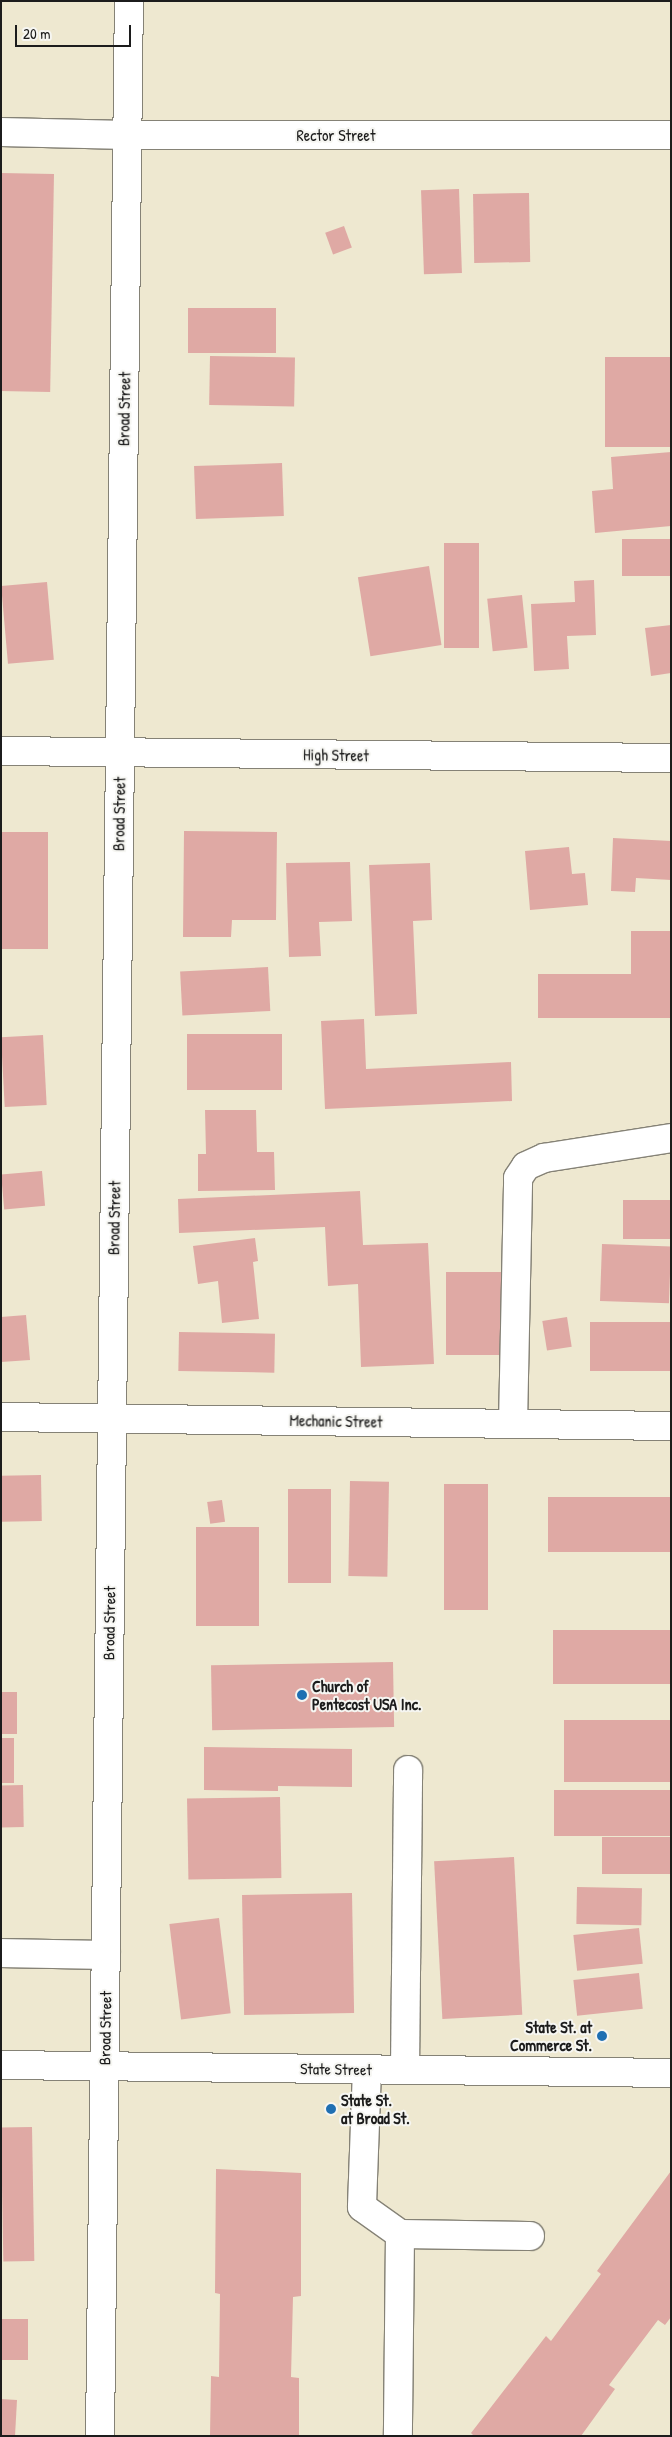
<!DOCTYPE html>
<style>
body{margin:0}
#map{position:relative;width:672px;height:2437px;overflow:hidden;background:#eee8d0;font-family:"Patrick Hand",sans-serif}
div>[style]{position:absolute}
.building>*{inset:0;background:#dfa9a4;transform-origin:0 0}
.roads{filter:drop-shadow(1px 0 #858276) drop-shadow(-1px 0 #858276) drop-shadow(0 1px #858276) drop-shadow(0 -1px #858276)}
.minor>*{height:28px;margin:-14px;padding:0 14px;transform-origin:14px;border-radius:14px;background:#fff}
.dots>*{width:14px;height:14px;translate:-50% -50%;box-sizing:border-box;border:2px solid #f6f6f2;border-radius:50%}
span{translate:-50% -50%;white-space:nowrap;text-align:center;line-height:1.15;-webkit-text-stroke:4px #f6f6f2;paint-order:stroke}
.street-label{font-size:16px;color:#1c1c1c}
.poi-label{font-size:16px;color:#1c1c1c;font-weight:700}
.left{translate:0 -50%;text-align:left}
.right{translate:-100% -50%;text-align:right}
.frame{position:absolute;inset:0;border:2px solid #1c1c1c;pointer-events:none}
.scale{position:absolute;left:15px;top:25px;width:116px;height:22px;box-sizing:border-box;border:2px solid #1c1c1c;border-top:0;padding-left:6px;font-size:15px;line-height:18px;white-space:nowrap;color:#1c1c1c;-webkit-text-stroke:4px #f6f6f2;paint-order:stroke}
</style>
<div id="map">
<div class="building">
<i style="left:1px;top:173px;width:53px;height:218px;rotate:1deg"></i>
<i style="left:459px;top:189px;width:84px;height:38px;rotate:88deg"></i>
<i style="left:529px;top:193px;width:69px;height:56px;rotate:89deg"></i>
<i style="left:344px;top:226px;width:23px;height:20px;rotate:70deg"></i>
<i style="left:276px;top:308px;width:45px;height:88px;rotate:90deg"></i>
<i style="left:210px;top:356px;width:85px;height:49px;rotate:1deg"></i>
<i style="left:671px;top:357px;width:90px;height:66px;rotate:90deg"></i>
<i style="clip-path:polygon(671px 452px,671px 526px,595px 533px,592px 491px,613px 489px,611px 457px)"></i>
<i style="left:282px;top:463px;width:53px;height:88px;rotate:88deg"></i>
<i style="left:671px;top:539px;width:37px;height:49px;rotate:90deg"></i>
<i style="left:444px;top:543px;width:35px;height:105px"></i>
<i style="left:429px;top:566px;width:80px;height:72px;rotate:81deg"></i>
<i style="clip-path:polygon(594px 580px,596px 635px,567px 636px,569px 669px,534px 671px,531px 604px,575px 602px,574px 581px)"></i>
<i style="left:47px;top:582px;width:78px;height:46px;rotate:85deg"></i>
<i style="left:522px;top:595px;width:53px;height:35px;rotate:84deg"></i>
<i style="clip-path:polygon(671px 625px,671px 673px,651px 676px,645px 628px)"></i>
<i style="clip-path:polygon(184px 831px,277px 832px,276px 920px,232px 920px,231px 937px,183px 937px)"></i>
<i style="left:48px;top:832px;width:117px;height:47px;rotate:90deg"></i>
<i style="clip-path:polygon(613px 838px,671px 841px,671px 880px,636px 878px,635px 892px,611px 891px)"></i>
<i style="clip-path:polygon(569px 847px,572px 874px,585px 873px,588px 905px,530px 910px,525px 851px)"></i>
<i style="clip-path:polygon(350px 862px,352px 921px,319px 922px,321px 956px,289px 957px,286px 863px)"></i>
<i style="clip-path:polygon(430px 863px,432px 920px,413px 921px,417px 1014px,375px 1016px,369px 865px)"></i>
<i style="left:671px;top:931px;width:43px;height:40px;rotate:90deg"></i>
<i style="left:268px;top:967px;width:44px;height:88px;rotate:87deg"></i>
<i style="left:671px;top:974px;width:44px;height:133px;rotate:90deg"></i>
<i style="clip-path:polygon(364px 1019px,366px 1069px,511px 1062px,512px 1101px,325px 1109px,321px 1021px)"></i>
<i style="left:187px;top:1034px;width:95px;height:56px"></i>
<i style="left:43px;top:1035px;width:70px;height:42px;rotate:87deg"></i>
<i style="clip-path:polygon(205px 1110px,256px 1110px,257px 1152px,274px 1152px,275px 1190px,198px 1191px,198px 1154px,206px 1154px)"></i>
<i style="left:42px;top:1171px;width:35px;height:41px;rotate:85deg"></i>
<i style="clip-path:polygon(360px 1191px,363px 1245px,428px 1243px,434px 1364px,361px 1367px,358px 1284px,328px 1286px,325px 1227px,179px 1233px,178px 1199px)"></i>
<i style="left:623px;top:1200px;width:48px;height:39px"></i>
<i style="clip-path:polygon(255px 1238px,258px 1261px,253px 1262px,259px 1319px,222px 1323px,218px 1281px,198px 1284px,193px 1246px)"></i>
<i style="left:602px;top:1244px;width:69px;height:57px;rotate:2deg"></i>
<i style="left:446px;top:1272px;width:62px;height:83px"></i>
<i style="clip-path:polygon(26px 1315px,30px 1360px,1px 1362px,1px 1317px)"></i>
<i style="left:567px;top:1317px;width:30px;height:25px;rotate:81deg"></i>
<i style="left:590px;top:1322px;width:81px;height:49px"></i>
<i style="left:179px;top:1332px;width:96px;height:39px;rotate:1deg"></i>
<i style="left:41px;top:1475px;width:46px;height:40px;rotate:89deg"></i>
<i style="left:350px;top:1481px;width:39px;height:95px;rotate:1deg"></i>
<i style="left:444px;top:1484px;width:44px;height:126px"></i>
<i style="left:288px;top:1489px;width:43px;height:94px"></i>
<i style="left:671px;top:1497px;width:55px;height:123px;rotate:90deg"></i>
<i style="left:222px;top:1500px;width:22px;height:15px;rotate:82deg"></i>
<i style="left:196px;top:1527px;width:63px;height:99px"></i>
<i style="left:553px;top:1630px;width:118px;height:54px"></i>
<i style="left:393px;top:1662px;width:65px;height:182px;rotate:89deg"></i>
<i style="left:1px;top:1692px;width:16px;height:42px"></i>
<i style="left:671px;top:1720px;width:62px;height:107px;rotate:90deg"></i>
<i style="left:1px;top:1738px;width:13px;height:45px"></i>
<i style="clip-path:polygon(204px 1747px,352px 1749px,352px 1787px,278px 1786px,278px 1791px,204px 1790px)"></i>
<i style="left:23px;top:1785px;width:42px;height:22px;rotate:89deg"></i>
<i style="left:671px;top:1790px;width:46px;height:117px;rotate:90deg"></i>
<i style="left:280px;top:1797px;width:81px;height:93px;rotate:89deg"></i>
<i style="left:671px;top:1837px;width:37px;height:69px;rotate:90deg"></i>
<i style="left:514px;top:1857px;width:158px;height:80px;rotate:87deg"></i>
<i style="left:577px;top:1887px;width:65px;height:37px;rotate:1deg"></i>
<i style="left:352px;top:1893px;width:120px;height:110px;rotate:89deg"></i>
<i style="left:219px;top:1918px;width:96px;height:50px;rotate:83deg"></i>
<i style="left:639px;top:1928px;width:36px;height:66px;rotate:84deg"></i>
<i style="left:639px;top:1973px;width:36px;height:66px;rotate:84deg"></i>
<i style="left:32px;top:2127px;width:134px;height:31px;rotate:89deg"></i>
<i style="clip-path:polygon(216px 2169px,301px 2173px,301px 2296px,293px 2297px,291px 2377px,299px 2378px,299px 2436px,210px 2436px,211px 2376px,219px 2377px,220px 2294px,215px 2293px)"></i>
<i style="clip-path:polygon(671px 2171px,671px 2317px,665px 2325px,658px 2320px,609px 2385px,615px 2389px,581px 2436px,474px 2436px,471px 2433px,546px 2336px,551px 2341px,601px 2274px,597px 2271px)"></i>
<i style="left:1px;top:2319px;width:27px;height:41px"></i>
<i style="clip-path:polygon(1px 2399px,17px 2400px,15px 2436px,1px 2436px)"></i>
</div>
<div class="roads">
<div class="minor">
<i style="left:1px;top:132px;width:126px;rotate:1.4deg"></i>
<i style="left:127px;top:135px;width:544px"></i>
<i style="left:1px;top:751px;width:670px;rotate:0.6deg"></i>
<i style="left:1px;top:1417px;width:670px;rotate:0.77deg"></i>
<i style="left:513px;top:1424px;width:246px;rotate:-88.8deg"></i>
<i style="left:518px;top:1178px;width:14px;rotate:-56deg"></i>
<i style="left:526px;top:1166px;width:20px;rotate:-24deg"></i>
<i style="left:544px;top:1158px;width:129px;rotate:-8.9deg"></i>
<i style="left:1px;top:1953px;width:105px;rotate:1.1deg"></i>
<i style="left:1px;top:2065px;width:670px;rotate:0.68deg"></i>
<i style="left:367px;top:2069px;width:138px;rotate:92.1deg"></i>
<i style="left:362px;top:2207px;width:47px;rotate:35.4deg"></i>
<i style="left:400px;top:2234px;width:202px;rotate:90.6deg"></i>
<i style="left:405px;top:2069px;width:299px;rotate:-89.4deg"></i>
<i style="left:400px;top:2234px;width:130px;rotate:0.9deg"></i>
<i style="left:100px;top:2436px;width:2435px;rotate:-89.32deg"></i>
</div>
</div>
<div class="dots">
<i style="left:302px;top:1695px;background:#1f6fb2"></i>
<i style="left:602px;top:2036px;background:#1f6fb2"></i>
<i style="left:331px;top:2109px;background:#1f6fb2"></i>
</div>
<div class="street-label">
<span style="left:336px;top:135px">Rector Street</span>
<span style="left:124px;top:409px;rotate:-89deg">Broad Street</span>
<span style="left:336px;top:755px;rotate:1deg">High Street</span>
<span style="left:119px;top:814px;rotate:-89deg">Broad Street</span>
<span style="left:114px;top:1218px;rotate:-89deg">Broad Street</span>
<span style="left:336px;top:1421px;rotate:1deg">Mechanic Street</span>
<span style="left:109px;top:1623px;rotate:-89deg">Broad Street</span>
<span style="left:105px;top:2028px;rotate:-89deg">Broad Street</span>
<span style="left:336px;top:2069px;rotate:1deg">State Street</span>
</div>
<div class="poi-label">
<span class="left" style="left:312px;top:1695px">Church of<br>Pentecost USA Inc.</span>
<span class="right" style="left:592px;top:2036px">State St. at<br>Commerce St.</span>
<span class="left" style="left:341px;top:2109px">State St.<br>at Broad St.</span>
</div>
<div class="frame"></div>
<div class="scale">20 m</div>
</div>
